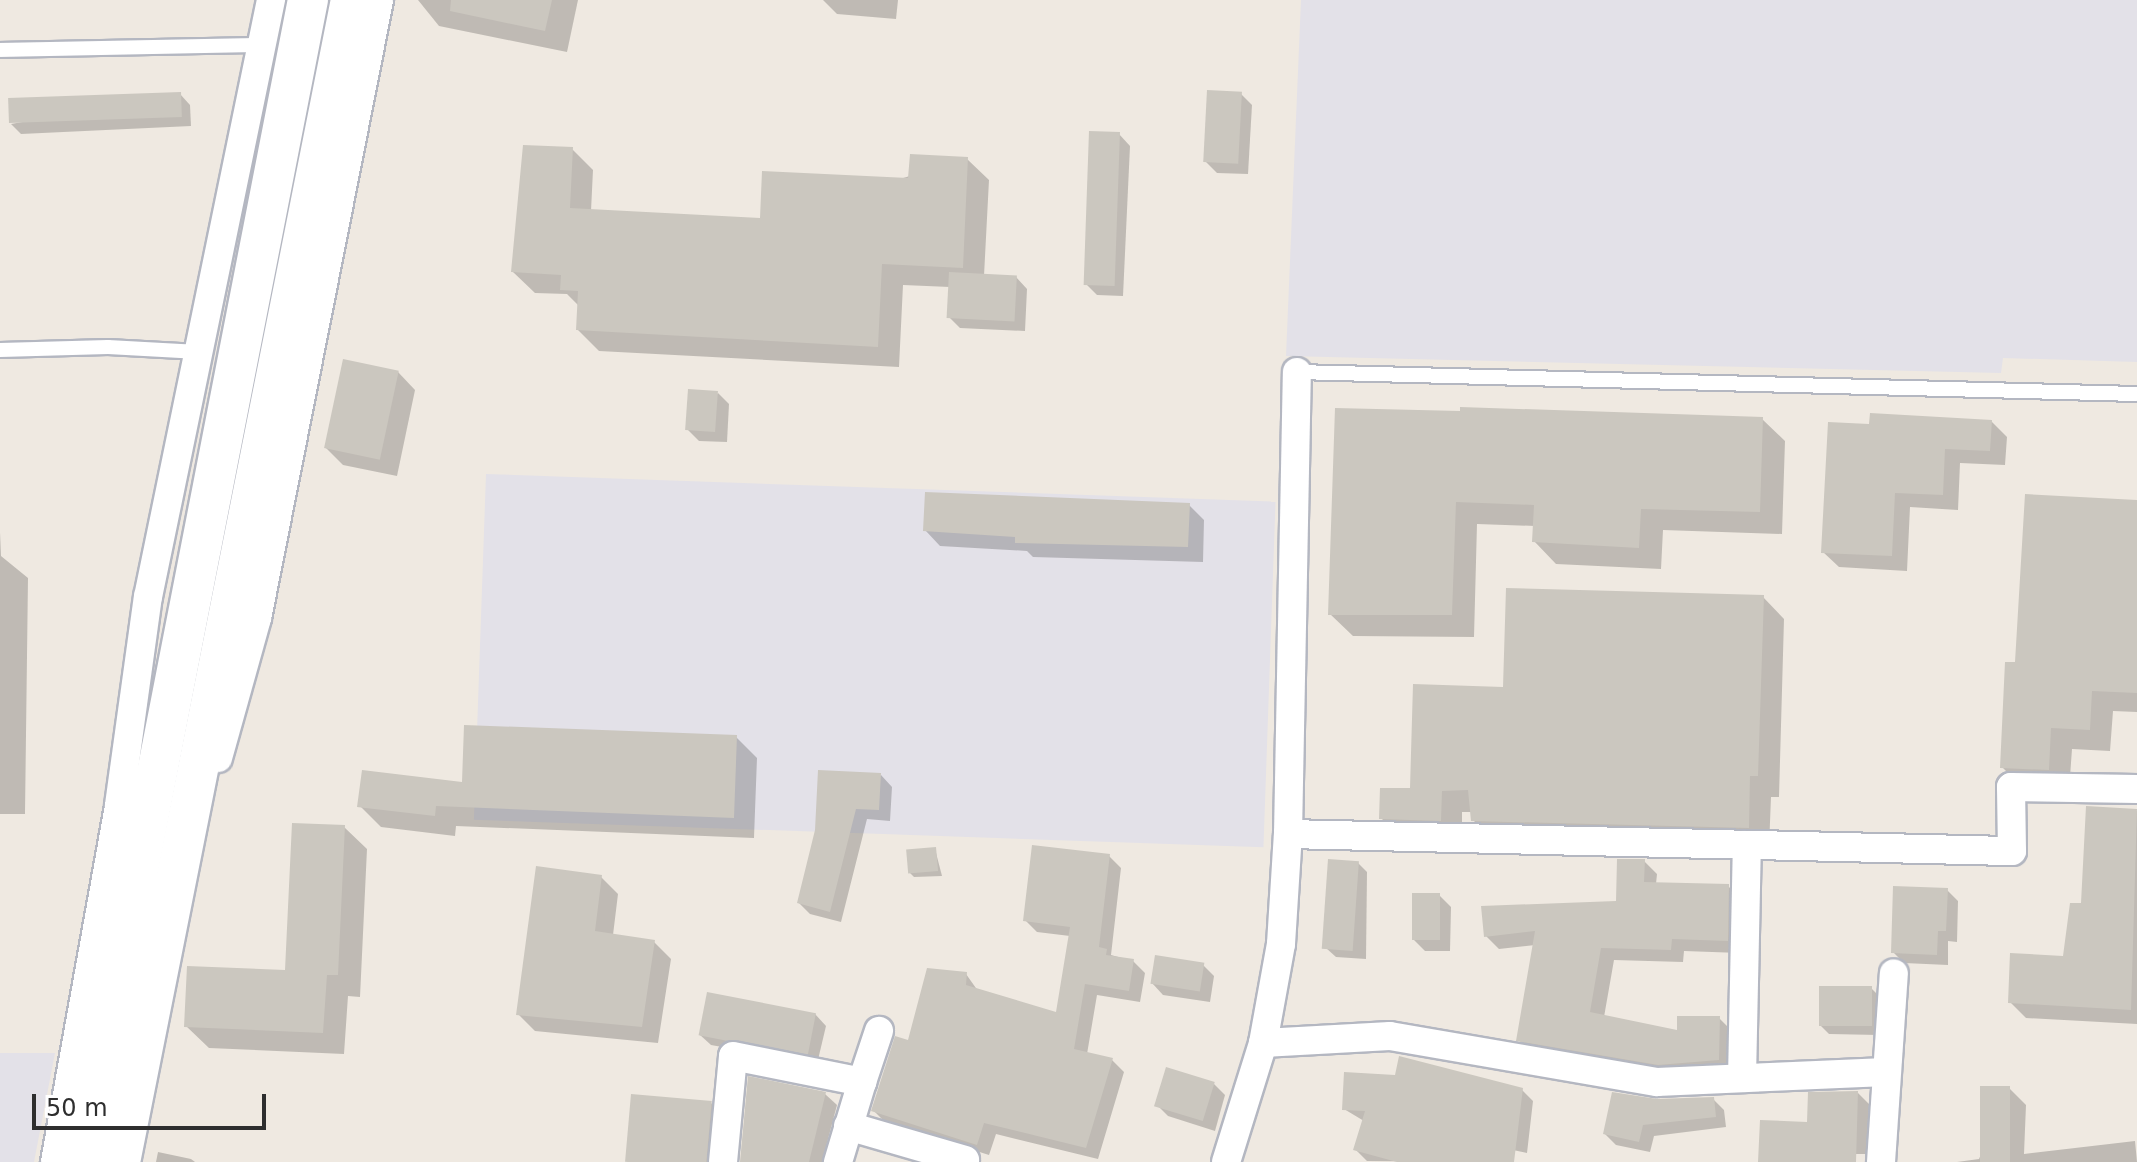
<!DOCTYPE html>
<style>
body{margin:0}
#map{position:relative;width:2137px;height:1162px;overflow:hidden;background:#efe9e1;font-family:"DejaVu Sans",sans-serif}
div>[style]{position:absolute}
.industrial>*{inset:0;background:#e3e1e8;transform-origin:0 0}
.shadow>*{inset:0;background:#0003}
.building>*{inset:0;background:#cbc7bf;transform-origin:0 0}
.roads{filter:drop-shadow(2px 0 #b4b7c1) drop-shadow(-2px 0 #b4b7c1) drop-shadow(0 2px #b4b7c1) drop-shadow(0 -2px #b4b7c1)}
.lane>*{height:14px;margin:-7px;padding:0 7px;transform-origin:7px;border-radius:7px;background:#fff}
.street>*{height:28px;margin:-14px;padding:0 14px;transform-origin:14px;border-radius:14px;background:#fff}
.secondary>*{height:40px;margin:-20px;padding:0 20px;transform-origin:20px;border-radius:20px;background:#fff}
span{translate:-50% -50%;white-space:nowrap;text-align:center;line-height:1.15;-webkit-text-stroke:6px #fff;paint-order:stroke}
.scale{position:absolute;left:32px;top:1094px;width:234px;height:36px;box-sizing:border-box;border:4px solid #2e2e2e;border-top:0;padding-left:10px;font-size:24px;line-height:28px;white-space:nowrap;color:#2e2e2e;-webkit-text-stroke:6px #fff;paint-order:stroke}
</style>
<div id="map">
<div class="industrial">
<i style="clip-path:polygon(1301px 0,2137px 0,2137px 362px,2003px 358px,2001px 373px,1286px 356px)"></i>
<i style="left:486px;top:474px;width:790px;height:346px;rotate:2deg"></i>
<i style="clip-path:polygon(0 1053px,55px 1053px,34px 1162px,0 1162px)"></i>
</div>
<div class="shadow">
<i style="clip-path:polygon(418px 0,578px 0,567px 52px,439px 26px)"></i>
<i style="clip-path:polygon(823px 0,898px 0,896px 19px,837px 14px)"></i>
<i style="clip-path:polygon(180px 94px,190px 105px,191px 126px,21px 134px,11px 124px)"></i>
<i style="clip-path:polygon(1241px 94px,1252px 105px,1248px 174px,1217px 173px,1206px 162px)"></i>
<i style="clip-path:polygon(1119px 134px,1130px 146px,1123px 296px,1097px 295px,1086px 284px)"></i>
<i style="clip-path:polygon(572px 149px,593px 170px,591px 211px,762px 220px,967px 159px,989px 180px,984px 276px,1016px 277px,1027px 289px,1025px 331px,960px 328px,949px 317px,950px 287px,903px 285px,899px 367px,599px 351px,578px 330px,579px 306px,567px 294px,535px 293px,513px 272px)"></i>
<i style="clip-path:polygon(398px 372px,415px 390px,397px 476px,343px 465px,326px 448px)"></i>
<i style="clip-path:polygon(718px 393px,729px 404px,727px 442px,699px 441px,688px 430px)"></i>
<i style="clip-path:polygon(1337px 410px,1762px 419px,1785px 441px,1782px 534px,1663px 530px,1661px 569px,1556px 564px,1534px 541px,1535px 526px,1477px 524px,1474px 637px,1353px 636px,1330px 614px)"></i>
<i style="clip-path:polygon(1991px 421px,2007px 437px,2005px 465px,1960px 463px,1958px 510px,1910px 507px,1907px 571px,1839px 567px,1823px 552px,1871px 426px)"></i>
<i style="clip-path:polygon(2137px 502px,2137px 712px,2113px 711px,2110px 751px,2072px 749px,2069px 791px,2023px 788px,2002px 767px,2017px 664px)"></i>
<i style="clip-path:polygon(1189px 505px,1204px 520px,1203px 562px,1033px 557px,1027px 551px,940px 546px,925px 530px)"></i>
<i style="clip-path:polygon(0 532px,1px 556px,28px 578px,25px 814px,0 814px)"></i>
<i style="clip-path:polygon(1763px 597px,1784px 619px,1779px 797px,1771px 797px,1769px 848px,1495px 842px,1473px 820px,1472px 812px,1462px 812px,1462px 841px,1403px 840px,1381px 818px,1505px 689px)"></i>
<i style="clip-path:polygon(736px 737px,757px 758px,754px 838px,456px 826px,455px 836px,381px 827px,360px 806px)"></i>
<i style="clip-path:polygon(881px 775px,892px 787px,890px 821px,867px 819px,841px 922px,810px 914px,799px 903px,817px 830px)"></i>
<i style="clip-path:polygon(2088px 809px,2137px 811px,2137px 1024px,2026px 1018px,2010px 1002px,2065px 958px,2083px 906px)"></i>
<i style="clip-path:polygon(344px 827px,367px 849px,360px 997px,348px 996px,344px 1054px,209px 1048px,186px 1026px,287px 972px)"></i>
<i style="clip-path:polygon(935px 849px,942px 876px,914px 877px,909px 872px)"></i>
<i style="clip-path:polygon(1109px 856px,1121px 868px,1111px 955px,1133px 961px,1145px 973px,1140px 1002px,1097px 995px,1087px 1054px,1112px 1060px,1124px 1072px,1098px 1159px,996px 1134px,989px 1155px,885px 1122px,873px 1110px,909px 1042px,966px 974px,978px 991px,1058px 1015px,1070px 936px,1037px 932px,1025px 920px)"></i>
<i style="clip-path:polygon(1644px 861px,1657px 874px,1656px 884px,1728px 886px,1741px 899px,1740px 953px,1684px 951px,1683px 962px,1614px 960px,1604px 1017px,1679px 1032px,1719px 1018px,1732px 1031px,1732px 1072px,1672px 1077px,1531px 1053px,1519px 1040px,1535px 945px,1499px 949px,1486px 936px,1618px 903px)"></i>
<i style="clip-path:polygon(1358px 863px,1367px 872px,1366px 959px,1336px 957px,1326px 948px)"></i>
<i style="clip-path:polygon(601px 877px,618px 894px,613px 935px,654px 942px,671px 959px,658px 1043px,535px 1031px,518px 1014px)"></i>
<i style="clip-path:polygon(1947px 890px,1958px 901px,1957px 942px,1948px 941px,1948px 965px,1904px 963px,1893px 952px)"></i>
<i style="clip-path:polygon(1439px 895px,1451px 907px,1450px 951px,1425px 951px,1413px 939px)"></i>
<i style="clip-path:polygon(1203px 965px,1214px 976px,1210px 1002px,1163px 995px,1152px 983px)"></i>
<i style="clip-path:polygon(1871px 988px,1880px 997px,1879px 1035px,1829px 1034px,1820px 1025px)"></i>
<i style="clip-path:polygon(815px 1014px,826px 1026px,817px 1064px,711px 1045px,699px 1034px)"></i>
<i style="clip-path:polygon(1214px 1084px,1225px 1095px,1215px 1131px,1168px 1116px,1157px 1105px)"></i>
<i style="clip-path:polygon(2009px 1088px,2026px 1105px,2024px 1154px,2135px 1141px,2137px 1162px,1957px 1162px,1979px 1159px)"></i>
<i style="clip-path:polygon(1522px 1090px,1533px 1101px,1527px 1153px,1513px 1150px,1508px 1162px,1367px 1161px,1356px 1150px,1364px 1121px,1344px 1109px)"></i>
<i style="clip-path:polygon(1858px 1093px,1869px 1104px,1867px 1154px,1855px 1154px,1855px 1162px,1760px 1162px)"></i>
<i style="clip-path:polygon(825px 1094px,837px 1105px,822px 1162px,742px 1162px)"></i>
<i style="clip-path:polygon(1713px 1099px,1724px 1110px,1726px 1127px,1654px 1136px,1650px 1152px,1616px 1145px,1605px 1134px,1657px 1101px)"></i>
<i style="clip-path:polygon(711px 1103px,728px 1120px,724px 1162px,627px 1162px)"></i>
<i style="clip-path:polygon(158px 1152px,191px 1159px,195px 1162px,156px 1162px)"></i>
</div>
<div class="building">
<i style="clip-path:polygon(451px 0,552px 0,545px 31px,450px 11px)"></i>
<i style="left:1207px;top:90px;width:35px;height:72px;rotate:3deg"></i>
<i style="left:181px;top:92px;width:25px;height:173px;rotate:88deg"></i>
<i style="left:1089px;top:131px;width:31px;height:154px;rotate:2deg"></i>
<i style="clip-path:polygon(523px 145px,573px 147px,570px 208px,760px 218px,762px 171px,908px 178px,910px 154px,968px 157px,963px 268px,882px 264px,878px 347px,576px 330px,578px 291px,560px 290px,561px 275px,511px 272px)"></i>
<i style="left:949px;top:272px;width:68px;height:46px;rotate:3deg"></i>
<i style="left:343px;top:359px;width:57px;height:91px;rotate:12deg"></i>
<i style="left:688px;top:389px;width:30px;height:41px;rotate:4deg"></i>
<i style="clip-path:polygon(1460px 407px,1763px 417px,1760px 512px,1641px 509px,1639px 548px,1532px 542px,1534px 505px,1456px 502px,1452px 615px,1328px 615px,1335px 408px,1460px 411px)"></i>
<i style="clip-path:polygon(1870px 413px,1992px 420px,1990px 451px,1945px 449px,1943px 495px,1895px 493px,1892px 556px,1821px 553px,1828px 422px,1869px 424px)"></i>
<i style="clip-path:polygon(925px 492px,1190px 503px,1188px 547px,1015px 543px,1015px 537px,923px 531px)"></i>
<i style="clip-path:polygon(2025px 494px,2137px 500px,2137px 693px,2092px 691px,2090px 730px,2051px 728px,2049px 770px,2000px 768px,2005px 662px,2015px 662px)"></i>
<i style="clip-path:polygon(1506px 588px,1764px 595px,1758px 776px,1750px 776px,1749px 828px,1471px 821px,1468px 790px,1442px 791px,1441px 821px,1379px 819px,1380px 788px,1410px 788px,1413px 684px,1503px 687px)"></i>
<i style="clip-path:polygon(464px 725px,737px 735px,734px 818px,436px 806px,435px 816px,357px 807px,362px 770px,462px 782px)"></i>
<i style="clip-path:polygon(818px 770px,881px 773px,879px 810px,856px 809px,830px 912px,797px 903px,815px 830px)"></i>
<i style="clip-path:polygon(2086px 806px,2137px 809px,2131px 1010px,2008px 1003px,2010px 953px,2063px 956px,2070px 903px,2081px 903px)"></i>
<i style="clip-path:polygon(292px 823px,345px 825px,338px 975px,327px 975px,323px 1033px,184px 1027px,187px 966px,285px 970px)"></i>
<i style="clip-path:polygon(1032px 845px,1110px 854px,1099px 947px,1107px 949px,1106px 955px,1134px 959px,1129px 991px,1085px 984px,1074px 1049px,1113px 1058px,1086px 1148px,984px 1123px,977px 1145px,871px 1111px,895px 1036px,908px 1040px,927px 968px,967px 972px,966px 985px,1056px 1012px,1070px 927px,1023px 921px)"></i>
<i style="left:936px;top:847px;width:24px;height:30px;rotate:85deg"></i>
<i style="left:1328px;top:859px;width:31px;height:90px;rotate:4deg"></i>
<i style="clip-path:polygon(1617px 859px,1645px 859px,1644px 882px,1729px 884px,1728px 941px,1672px 939px,1671px 950px,1601px 948px,1590px 1012px,1677px 1030px,1677px 1016px,1720px 1016px,1719px 1060px,1658px 1065px,1516px 1041px,1535px 931px,1484px 937px,1481px 906px,1616px 901px)"></i>
<i style="clip-path:polygon(536px 866px,602px 875px,595px 931px,655px 940px,642px 1027px,516px 1015px)"></i>
<i style="clip-path:polygon(1893px 886px,1948px 888px,1946px 931px,1938px 931px,1937px 955px,1891px 953px)"></i>
<i style="left:1412px;top:893px;width:28px;height:47px"></i>
<i style="left:1155px;top:955px;width:50px;height:29px;rotate:9deg"></i>
<i style="left:1819px;top:986px;width:53px;height:40px"></i>
<i style="left:707px;top:992px;width:111px;height:44px;rotate:11deg"></i>
<i style="clip-path:polygon(1399px 1056px,1523px 1088px,1514px 1162px,1397px 1162px,1353px 1150px,1365px 1111px,1342px 1110px,1344px 1072px,1395px 1075px)"></i>
<i style="left:1166px;top:1067px;width:51px;height:41px;rotate:17deg"></i>
<i style="clip-path:polygon(748px 1076px,826px 1092px,809px 1162px,740px 1162px)"></i>
<i style="left:1980px;top:1086px;width:30px;height:76px"></i>
<i style="clip-path:polygon(1858px 1091px,1856px 1162px,1758px 1162px,1760px 1120px,1807px 1122px,1808px 1092px)"></i>
<i style="clip-path:polygon(1612px 1092px,1657px 1099px,1714px 1097px,1716px 1117px,1643px 1125px,1639px 1142px,1603px 1134px)"></i>
<i style="left:631px;top:1094px;width:81px;height:68px;rotate:5deg"></i>
</div>
<div class="roads">
<div class="lane">
<i style="left:0;top:50px;width:262px;rotate:-1.1deg"></i>
<i style="left:0;top:350px;width:108px;rotate:-1.6deg"></i>
<i style="left:108px;top:347px;width:91px;rotate:3.1deg"></i>
<i style="left:1297px;top:372px;width:840px;rotate:1.5deg"></i>
</div>
<div class="street">
<i style="left:218px;top:758px;width:145px;rotate:-74.4deg"></i>
<i style="left:257px;top:618px;width:630px;rotate:-78.83deg"></i>
<i style="left:1288px;top:834px;width:724px;rotate:1.35deg"></i>
<i style="left:2012px;top:851px;width:64px;rotate:-90.9deg"></i>
<i style="left:2011px;top:787px;width:126px;rotate:0.9deg"></i>
<i style="left:1263px;top:1043px;width:127px;rotate:-3.2deg"></i>
<i style="left:1390px;top:1036px;width:271px;rotate:9.8deg"></i>
<i style="left:1657px;top:1082px;width:229px;rotate:-2.5deg"></i>
<i style="left:1742px;top:1078px;width:233px;rotate:-88.8deg"></i>
<i style="left:862px;top:1082px;width:54px;rotate:-71.6deg"></i>
<i style="left:848px;top:1126px;width:122px;rotate:16.2deg"></i>
<i style="left:55px;top:1162px;width:363px;rotate:-79.8deg"></i>
<i style="left:119px;top:805px;width:210px;rotate:-82.1deg"></i>
<i style="left:148px;top:597px;width:610px;rotate:-78.36deg"></i>
<i style="left:723px;top:1162px;width:106px;rotate:-84.6deg"></i>
<i style="left:733px;top:1056px;width:132px;rotate:11.4deg"></i>
<i style="left:862px;top:1082px;width:84px;rotate:106.7deg"></i>
<i style="left:1226px;top:1162px;width:125px;rotate:-72.7deg"></i>
<i style="left:1263px;top:1043px;width:101px;rotate:-79.7deg"></i>
<i style="left:1281px;top:944px;width:110px;rotate:-86.4deg"></i>
<i style="left:1288px;top:834px;width:462px;rotate:-88.9deg"></i>
<i style="left:1881px;top:1162px;width:189px;rotate:-86.1deg"></i>
</div>
<div class="secondary">
<i style="left:81px;top:1162px;width:1184px;rotate:-78.95deg"></i>
<i style="left:120px;top:1162px;width:1185px;rotate:-78.76deg"></i>
</div>
</div>
<div class="scale">50 m</div>
</div>
